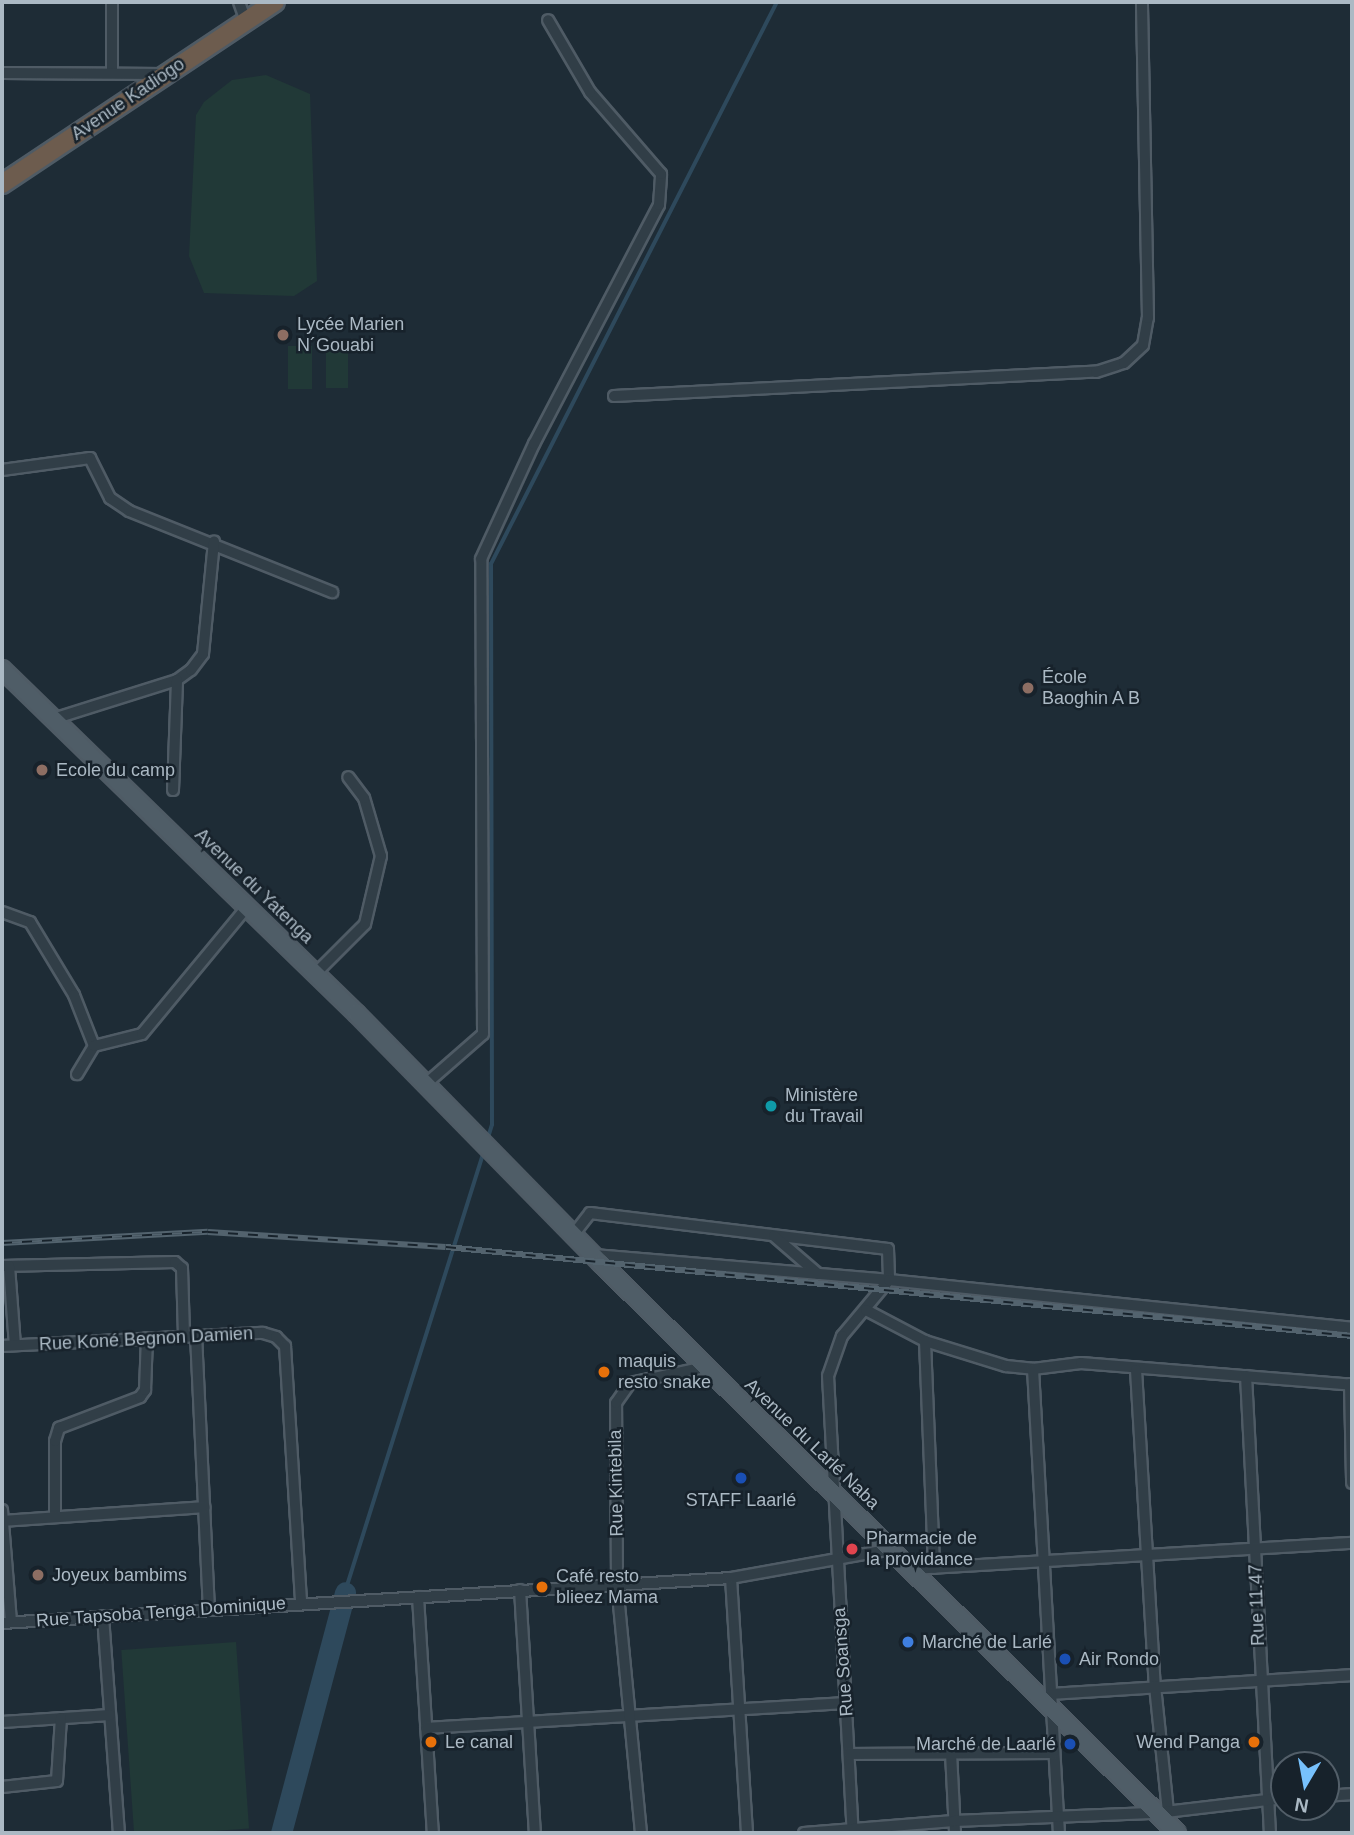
<!DOCTYPE html>
<meta charset="utf-8">
<style>
body{margin:0}
#map{position:relative;width:1354px;height:1835px;overflow:hidden;background:#1e2c36;font-family:Helvetica,sans-serif}
div>[style]{position:absolute}
.green>*{inset:0;background:#213937;transform-origin:0 0}
.stream>*{height:3.5px;margin:-1.75px;padding:0 1.75px;transform-origin:1.75px;border-radius:1.75px;background:#2e495c}
.river>*{height:21px;margin:-10.5px;padding:0 10.5px;transform-origin:10.5px;border-radius:10.5px;background:#2e495c}
.roads{filter:drop-shadow(2px 0 #4f5b65) drop-shadow(-2px 0 #4f5b65) drop-shadow(0 2px #4f5b65) drop-shadow(0 -2px #4f5b65)}
.street>*{height:10px;margin:-5px;padding:0 5px;transform-origin:5px;border-radius:5px;background:#313e47}
.primary>*{height:16px;margin:-8px;padding:0 8px;transform-origin:8px;border-radius:8px;background:#4f5d67}
.highway>*{height:18px;margin:-9px;padding:0 9px;transform-origin:9px;border-radius:9px;background:#6d5c4e}
.rail>*{height:6px;margin-top:-3px;transform-origin:0;background:repeating-linear-gradient(90deg,#17222b 0 10px,#53636e 0 20px);box-sizing:border-box;border-block:2px solid #53636e}
.dots>*{width:19px;height:19px;translate:-50% -50%;box-sizing:border-box;border:4px solid #17222b;border-radius:50%}
span{translate:-50% -50%;white-space:nowrap;text-align:center;line-height:1.15;-webkit-text-stroke:5px #17222b;paint-order:stroke}
.street-label{font-size:18px;color:#abb9c4}
.poi-label{font-size:18px;color:#abb9c4}
.left{translate:0 -50%;text-align:left}
.right{translate:-100% -50%;text-align:right}
.frame{position:absolute;inset:0;border:4px solid #abb9c4;pointer-events:none}
.north{position:absolute;left:1270px;top:1751px;width:70px;height:70px;box-sizing:border-box;background:#17222b;border:2px solid #525e68;border-radius:50%;rotate:190deg;font-size:19px;font-weight:700;line-height:28px;text-align:center;color:#abb9c4}
.north::after{content:'';display:block;margin:auto;width:24px;height:32px;background:#77c1fc;clip-path:polygon(50% 0,100% 100%,50% 72%,0 100%)}
</style>
<div id="map">
<div class="green">
<i style="clip-path:polygon(266px 75px,310px 94px,317px 281px,294px 296px,204px 293px,189px 256px,196px 115px,204px 102px,232px 80px)"></i>
<i style="left:288px;top:346px;width:24px;height:43px"></i>
<i style="left:348px;top:348px;width:40px;height:22px;rotate:90deg"></i>
<i style="left:236px;top:1642px;width:187px;height:115px;rotate:86deg"></i>
</div>
<div class="stream">
<i style="left:487px;top:1141px;width:17px;rotate:-73deg"></i>
<i style="left:492px;top:1125px;width:561px;rotate:-90.1deg"></i>
<i style="left:491px;top:564px;width:631px;rotate:-63.03deg"></i>
<i style="left:345px;top:1592px;width:461px;rotate:-72.5deg"></i>
</div>
<div class="river">
<i style="left:281px;top:1833px;width:249px;rotate:-75.1deg"></i>
</div>
<div class="roads">
<div class="street">
<i style="left:112px;top:2px;width:71px;rotate:90deg"></i>
<i style="left:239px;top:2px;width:20px;rotate:70deg"></i>
<i style="left:2px;top:73px;width:160px;rotate:0.4deg"></i>
<i style="left:614px;top:396px;width:483px;rotate:-2.9deg"></i>
<i style="left:1096px;top:372px;width:29px;rotate:-18deg"></i>
<i style="left:1124px;top:363px;width:26px;rotate:-43deg"></i>
<i style="left:1143px;top:345px;width:27px;rotate:-80deg"></i>
<i style="left:1148px;top:318px;width:316px;rotate:-91.1deg"></i>
<i style="left:2px;top:470px;width:89px;rotate:-7.8deg"></i>
<i style="left:90px;top:458px;width:45px;rotate:63.4deg"></i>
<i style="left:110px;top:498px;width:23px;rotate:34deg"></i>
<i style="left:129px;top:511px;width:219px;rotate:21.8deg"></i>
<i style="left:53px;top:719px;width:130px;rotate:-17.5deg"></i>
<i style="left:177px;top:680px;width:17px;rotate:-36deg"></i>
<i style="left:191px;top:670px;width:20px;rotate:-53deg"></i>
<i style="left:203px;top:654px;width:113px;rotate:-84.4deg"></i>
<i style="left:173px;top:790px;width:110px;rotate:-87.9deg"></i>
<i style="left:2px;top:912px;width:30px;rotate:20deg"></i>
<i style="left:30px;top:922px;width:85px;rotate:58.9deg"></i>
<i style="left:74px;top:995px;width:55px;rotate:68.6deg"></i>
<i style="left:94px;top:1046px;width:33px;rotate:121deg"></i>
<i style="left:316px;top:973px;width:69px;rotate:-45deg"></i>
<i style="left:365px;top:924px;width:70px;rotate:-76.8deg"></i>
<i style="left:381px;top:856px;width:60px;rotate:-106.3deg"></i>
<i style="left:364px;top:798px;width:26px;rotate:-127deg"></i>
<i style="left:94px;top:1046px;width:49px;rotate:-14deg"></i>
<i style="left:142px;top:1034px;width:166px;rotate:-50.4deg"></i>
<i style="left:427px;top:1083px;width:74px;rotate:-41.2deg"></i>
<i style="left:483px;top:1034px;width:475px;rotate:-90.2deg"></i>
<i style="left:481px;top:559px;width:127px;rotate:-65.3deg"></i>
<i style="left:534px;top:444px;width:270px;rotate:-62.4deg"></i>
<i style="left:659px;top:205px;width:31px;rotate:-86deg"></i>
<i style="left:661px;top:174px;width:108px;rotate:-130.9deg"></i>
<i style="left:590px;top:92px;width:83px;rotate:-120.3deg"></i>
<i style="left:573px;top:1235px;width:28px;rotate:-52deg"></i>
<i style="left:590px;top:1213px;width:300px;rotate:6.9deg"></i>
<i style="left:888px;top:1249px;width:31px;rotate:88deg"></i>
<i style="left:889px;top:1280px;width:73px;rotate:130deg"></i>
<i style="left:842px;top:1336px;width:42px;rotate:109.3deg"></i>
<i style="left:828px;top:1376px;width:458px;rotate:86.9deg"></i>
<i style="left:774px;top:1236px;width:58px;rotate:40.8deg"></i>
<i style="left:593px;top:1255px;width:297px;rotate:4.8deg"></i>
<i style="left:889px;top:1280px;width:465px;rotate:5.9deg"></i>
<i style="left:2px;top:1266px;width:173px;rotate:-1.3deg"></i>
<i style="left:175px;top:1262px;width:9px;rotate:41deg"></i>
<i style="left:182px;top:1268px;width:68px;rotate:88.3deg"></i>
<i style="left:9px;top:1266px;width:79px;rotate:85.7deg"></i>
<i style="left:866px;top:1310px;width:67px;rotate:27.7deg"></i>
<i style="left:925px;top:1341px;width:85px;rotate:17.2deg"></i>
<i style="left:1006px;top:1366px;width:27px;rotate:6deg"></i>
<i style="left:1033px;top:1369px;width:48px;rotate:-7.1deg"></i>
<i style="left:1081px;top:1363px;width:272px;rotate:4.6deg"></i>
<i style="left:196px;top:1335px;width:273px;rotate:87.3deg"></i>
<i style="left:925px;top:1341px;width:227px;rotate:87.7deg"></i>
<i style="left:2px;top:1346px;width:261px;rotate:-2.9deg"></i>
<i style="left:263px;top:1333px;width:14px;rotate:17deg"></i>
<i style="left:276px;top:1337px;width:13px;rotate:45deg"></i>
<i style="left:285px;top:1346px;width:257px;rotate:86.4deg"></i>
<i style="left:1033px;top:1369px;width:465px;rotate:86.8deg"></i>
<i style="left:1136px;top:1370px;width:317px;rotate:86.6deg"></i>
<i style="left:1155px;top:1686px;width:126px;rotate:84.1deg"></i>
<i style="left:1246px;top:1376px;width:458px;rotate:87deg"></i>
<i style="left:1350px;top:1384px;width:99px;rotate:88.8deg"></i>
<i style="left:2px;top:1510px;width:112px;rotate:85.4deg"></i>
<i style="left:55px;top:1517px;width:76px;rotate:-90deg"></i>
<i style="left:55px;top:1441px;width:14px;rotate:-73deg"></i>
<i style="left:59px;top:1428px;width:87px;rotate:-20.9deg"></i>
<i style="left:140px;top:1397px;width:9px;rotate:-54deg"></i>
<i style="left:145px;top:1390px;width:52px;rotate:-87.8deg"></i>
<i style="left:2px;top:1521px;width:203px;rotate:-3.9deg"></i>
<i style="left:913px;top:1569px;width:440px;rotate:-3.4deg"></i>
<i style="left:731px;top:1578px;width:256px;rotate:86.4deg"></i>
<i style="left:520px;top:1590px;width:243px;rotate:86.5deg"></i>
<i style="left:418px;top:1597px;width:236px;rotate:86.4deg"></i>
<i style="left:103px;top:1616px;width:218px;rotate:85.8deg"></i>
<i style="left:2px;top:1623px;width:730px;rotate:-3.53deg"></i>
<i style="left:731px;top:1578px;width:164px;rotate:-10.2deg"></i>
<i style="left:1051px;top:1694px;width:302px;rotate:-3.6deg"></i>
<i style="left:2px;top:1722px;width:108px;rotate:-3.7deg"></i>
<i style="left:426px;top:1728px;width:420px;rotate:-3.4deg"></i>
<i style="left:951px;top:1753px;width:80px;rotate:87.1deg"></i>
<i style="left:849px;top:1754px;width:204px;rotate:-0.3deg"></i>
<i style="left:2px;top:1787px;width:55px;rotate:-6.2deg"></i>
<i style="left:57px;top:1781px;width:63px;rotate:-86.4deg"></i>
<i style="left:1326px;top:1796px;width:26px;rotate:-4deg"></i>
<i style="left:641px;top:1833px;width:250px;rotate:-95.5deg"></i>
<i style="left:617px;top:1584px;width:181px;rotate:-90.3deg"></i>
<i style="left:616px;top:1403px;width:24px;rotate:-55deg"></i>
<i style="left:630px;top:1383px;width:77px;rotate:-12deg"></i>
<i style="left:804px;top:1833px;width:150px;rotate:-4.6deg"></i>
<i style="left:954px;top:1821px;width:203px;rotate:-2.3deg"></i>
<i style="left:1157px;top:1813px;width:128px;rotate:-6.7deg"></i>
</div>
<div class="primary">
<i style="left:2px;top:669px;width:495px;rotate:44.2deg"></i>
<i style="left:357px;top:1014px;width:349px;rotate:45.6deg"></i>
<i style="left:601px;top:1263px;width:810px;rotate:44.7deg"></i>
</div>
<div class="highway">
<i style="left:2px;top:184px;width:328px;rotate:-33.7deg"></i>
</div>
</div>
<div class="rail">
<i style="left:2px;top:1243px;width:206px;rotate:-3.1deg"></i>
<i style="left:208px;top:1232px;width:238px;rotate:3.6deg"></i>
<i style="left:446px;top:1247px;width:910px;rotate:5.61deg"></i>
</div>
<div class="dots">
<i style="left:283px;top:335px;background:#8d6e63"></i>
<i style="left:1028px;top:688px;background:#8d6e63"></i>
<i style="left:42px;top:770px;background:#8d6e63"></i>
<i style="left:771px;top:1106px;background:#0f9aa8"></i>
<i style="left:604px;top:1372px;background:#e8710a"></i>
<i style="left:741px;top:1478px;background:#1a4fb4"></i>
<i style="left:852px;top:1549px;background:#e0444e"></i>
<i style="left:38px;top:1575px;background:#8d6e63"></i>
<i style="left:542px;top:1587px;background:#e8710a"></i>
<i style="left:908px;top:1642px;background:#3f7fe0"></i>
<i style="left:1065px;top:1659px;background:#1a4fb4"></i>
<i style="left:431px;top:1742px;background:#e8710a"></i>
<i style="left:1254px;top:1742px;background:#e8710a"></i>
<i style="left:1070px;top:1744px;background:#1a4fb4"></i>
</div>
<div class="street-label">
<span style="left:128px;top:99px;rotate:-34deg">Avenue Kadiogo</span>
<span style="left:254px;top:886px;rotate:44deg">Avenue du Yatenga</span>
<span style="left:146px;top:1339px;rotate:-3deg">Rue Koné Begnon Damien</span>
<span style="left:812px;top:1444px;rotate:44deg">Avenue du Larlé Naba</span>
<span style="left:616px;top:1483px;rotate:-91deg">Rue Kintebila</span>
<span style="left:1257px;top:1605px;rotate:-92deg">Rue 11.47</span>
<span style="left:161px;top:1612px;rotate:-4deg">Rue Tapsoba Tenga Dominique</span>
<span style="left:843px;top:1662px;rotate:-94deg">Rue Soansga</span>
</div>
<div class="poi-label">
<span class="left" style="left:297px;top:335px">Lycée Marien<br>N´Gouabi</span>
<span class="left" style="left:1042px;top:688px">École<br>Baoghin A B</span>
<span class="left" style="left:56px;top:770px">Ecole du camp</span>
<span class="left" style="left:785px;top:1106px">Ministère<br>du Travail</span>
<span class="left" style="left:618px;top:1372px">maquis<br>resto snake</span>
<span style="left:741px;top:1500px">STAFF Laarlé</span>
<span class="left" style="left:866px;top:1549px">Pharmacie de<br>la providance</span>
<span class="left" style="left:52px;top:1575px">Joyeux bambims</span>
<span class="left" style="left:556px;top:1587px">Café resto<br>blieez Mama</span>
<span class="left" style="left:922px;top:1642px">Marché de Larlé</span>
<span class="left" style="left:1079px;top:1659px">Air Rondo</span>
<span class="left" style="left:445px;top:1742px">Le canal</span>
<span class="right" style="left:1240px;top:1742px">Wend Panga</span>
<span class="right" style="left:1056px;top:1744px">Marché de Laarlé</span>
</div>
<div class="frame"></div>
<div class="north">N</div>
</div>
